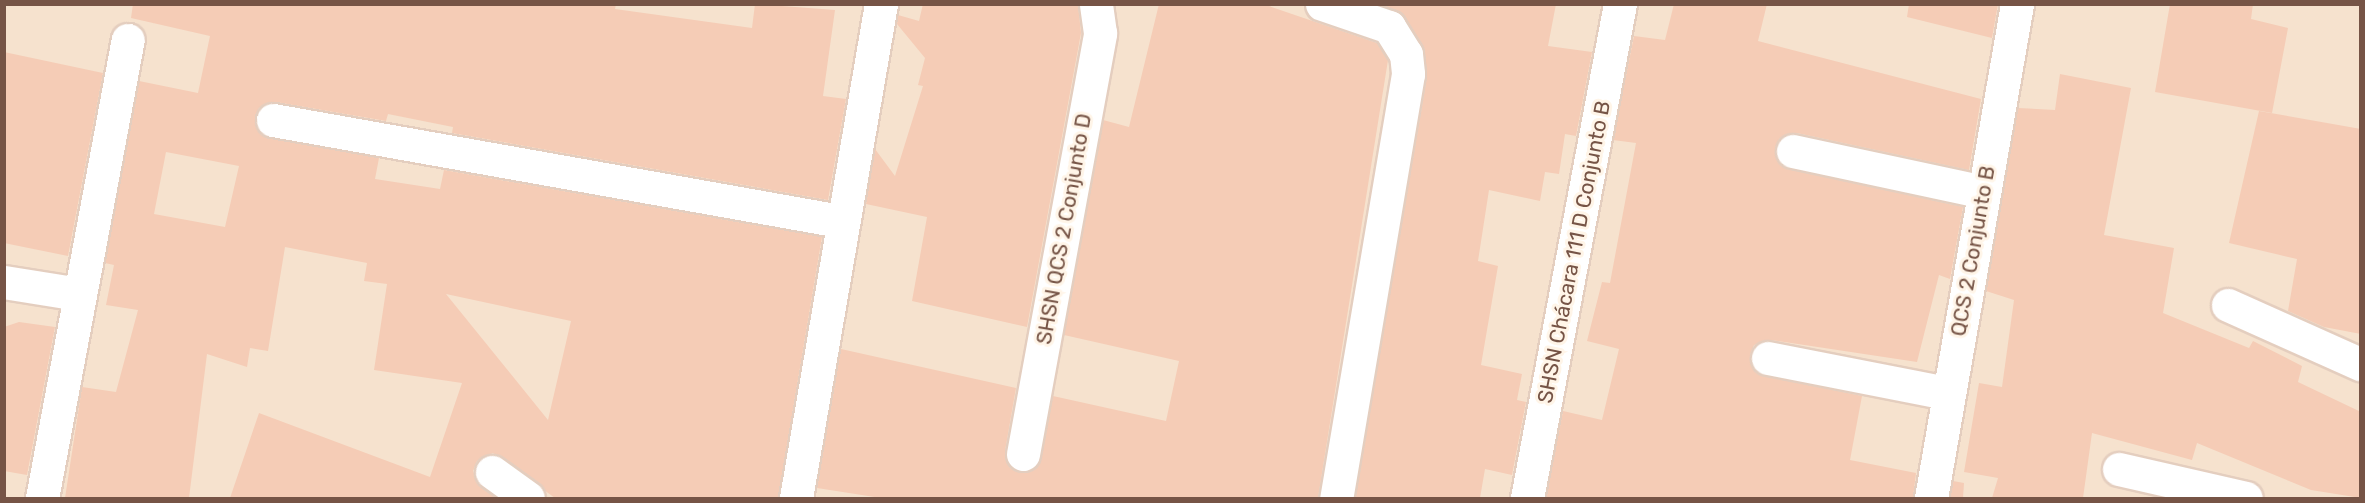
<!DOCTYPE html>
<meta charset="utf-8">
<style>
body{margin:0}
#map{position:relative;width:2365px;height:503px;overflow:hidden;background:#fef1e1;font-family:Rubik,sans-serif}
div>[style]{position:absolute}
.residential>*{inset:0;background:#f6e2ce;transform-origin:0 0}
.building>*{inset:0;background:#f5ccb6}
.roads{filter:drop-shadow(2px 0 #e4cebf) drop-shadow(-2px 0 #e4cebf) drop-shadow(0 2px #e4cebf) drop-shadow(0 -2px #e4cebf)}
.minor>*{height:33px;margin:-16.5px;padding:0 16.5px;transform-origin:16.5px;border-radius:16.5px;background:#fff}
span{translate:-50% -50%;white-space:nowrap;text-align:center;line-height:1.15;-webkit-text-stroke:6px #fff5e8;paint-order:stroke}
.street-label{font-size:21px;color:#765446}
.frame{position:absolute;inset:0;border:6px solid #765446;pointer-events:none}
</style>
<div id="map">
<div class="residential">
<i style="left:5px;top:5px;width:2355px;height:493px"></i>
</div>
<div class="building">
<i style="clip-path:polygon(evenodd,133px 4px,616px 4px,615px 9px,752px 28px,755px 4px,835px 10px,823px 96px,846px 99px,828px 200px,452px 133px,453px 127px,388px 114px,386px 121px,276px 102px,259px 108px,255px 117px,261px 134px,269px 138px,379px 158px,375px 179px,440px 189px,444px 170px,822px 237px,778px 498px,555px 498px,493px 453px,477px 461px,473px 471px,481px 487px,497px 498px,230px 498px,259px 413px,430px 477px,462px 383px,374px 370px,387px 284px,364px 281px,367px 263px,285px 247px,268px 351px,250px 348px,247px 367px,207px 354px,189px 498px,65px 498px,82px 387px,116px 392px,138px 310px,106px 305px,114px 265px,105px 263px,139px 81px,198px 93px,210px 36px,131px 18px,133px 4px,166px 152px,239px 166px,225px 227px,154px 214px,166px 152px,133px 4px,446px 294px,571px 321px,548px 420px,446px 294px)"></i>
<i style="clip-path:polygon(923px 4px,1078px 4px,1081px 33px,1027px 327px,912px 301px,927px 217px,866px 204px,875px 149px,895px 176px,923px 86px,918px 85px,925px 58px,897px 24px,898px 15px,919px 21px)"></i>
<i style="clip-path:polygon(1159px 4px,1263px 4px,1377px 43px,1388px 60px,1318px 498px,881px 498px,817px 488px,841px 349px,1016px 388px,1005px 451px,1010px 468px,1019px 472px,1030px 471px,1041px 458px,1053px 396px,1166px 421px,1179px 361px,1064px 335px,1103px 120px,1129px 127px)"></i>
<i style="clip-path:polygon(1381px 4px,1556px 4px,1548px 46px,1592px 52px,1576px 136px,1565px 134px,1559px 174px,1545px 172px,1540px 201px,1489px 190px,1478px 261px,1498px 266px,1481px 365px,1522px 374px,1517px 400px,1526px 402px,1512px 475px,1485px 469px,1480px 498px,1355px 498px,1427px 77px,1422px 44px,1404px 16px)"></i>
<i style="clip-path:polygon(1674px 4px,1767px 4px,1758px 41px,1981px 99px,1969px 170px,1797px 133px,1780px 138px,1775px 148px,1780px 164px,1789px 169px,1963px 207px,1950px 279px,1939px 275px,1917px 362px,1771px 340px,1754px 345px,1750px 355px,1751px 365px,1764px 376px,1862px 396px,1850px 460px,1916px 473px,1913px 498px,1546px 498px,1563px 411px,1602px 420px,1619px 349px,1587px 341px,1602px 282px,1610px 283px,1636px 143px,1613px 140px,1634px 36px,1665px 40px)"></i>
<i style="clip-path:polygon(1909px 4px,1998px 4px,1992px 38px,1907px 17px)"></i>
<i style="clip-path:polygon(2170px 4px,2253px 4px,2251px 19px,2288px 28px,2272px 113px,2155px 92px)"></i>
<i style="clip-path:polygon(4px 52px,103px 73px,68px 256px,4px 243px)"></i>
<i style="clip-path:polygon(2060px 74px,2131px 88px,2104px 235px,2174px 248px,2163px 313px,2249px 348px,2253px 341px,2302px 366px,2298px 382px,2361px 412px,2361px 498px,2311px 490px,2197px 443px,2192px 460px,2092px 433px,2083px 498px,1992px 498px,1998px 478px,1964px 472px,1979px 383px,2002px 387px,2014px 300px,1986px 291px,2018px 108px,2055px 110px)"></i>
<i style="clip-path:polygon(2259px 111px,2361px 129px,2361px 334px,2324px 327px,2288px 311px,2297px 259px,2229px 243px)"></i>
<i style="clip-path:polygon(19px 322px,55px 327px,27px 475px,4px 471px,4px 327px)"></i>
<i style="clip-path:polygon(1953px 481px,1964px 483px,1963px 498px,1950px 498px)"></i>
</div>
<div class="roads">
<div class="minor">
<i style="left:1322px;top:4px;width:71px;rotate:18.9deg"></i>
<i style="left:1389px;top:27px;width:32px;rotate:58deg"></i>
<i style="left:1406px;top:54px;width:20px;rotate:84deg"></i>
<i style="left:1408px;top:74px;width:430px;rotate:99.6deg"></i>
<i style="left:273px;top:120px;width:576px;rotate:10.1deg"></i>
<i style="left:1793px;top:151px;width:195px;rotate:12.1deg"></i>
<i style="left:4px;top:282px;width:76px;rotate:9.1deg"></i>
<i style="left:2228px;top:305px;width:145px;rotate:24.1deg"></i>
<i style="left:1768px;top:358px;width:181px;rotate:11.1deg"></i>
<i style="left:1023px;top:454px;width:428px;rotate:-79.6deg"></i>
<i style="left:1100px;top:33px;width:29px;rotate:-98deg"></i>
<i style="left:2119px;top:469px;width:130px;rotate:12.9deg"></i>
<i style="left:492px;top:472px;width:44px;rotate:35.8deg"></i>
<i style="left:42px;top:498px;width:466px;rotate:-79.4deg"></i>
<i style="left:796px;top:498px;width:501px;rotate:-80.24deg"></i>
<i style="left:1527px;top:498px;width:503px;rotate:-79.34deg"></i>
<i style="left:1931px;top:498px;width:501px;rotate:-80.12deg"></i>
</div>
</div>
<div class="street-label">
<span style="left:1064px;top:229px;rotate:-80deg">SHSN QCS 2 Conjunto D</span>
<span style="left:1973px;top:251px;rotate:-80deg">QCS 2 Conjunto B</span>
<span style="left:1574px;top:252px;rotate:-79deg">SHSN Chácara 111 D Conjunto B</span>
</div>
<div class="frame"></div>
</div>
